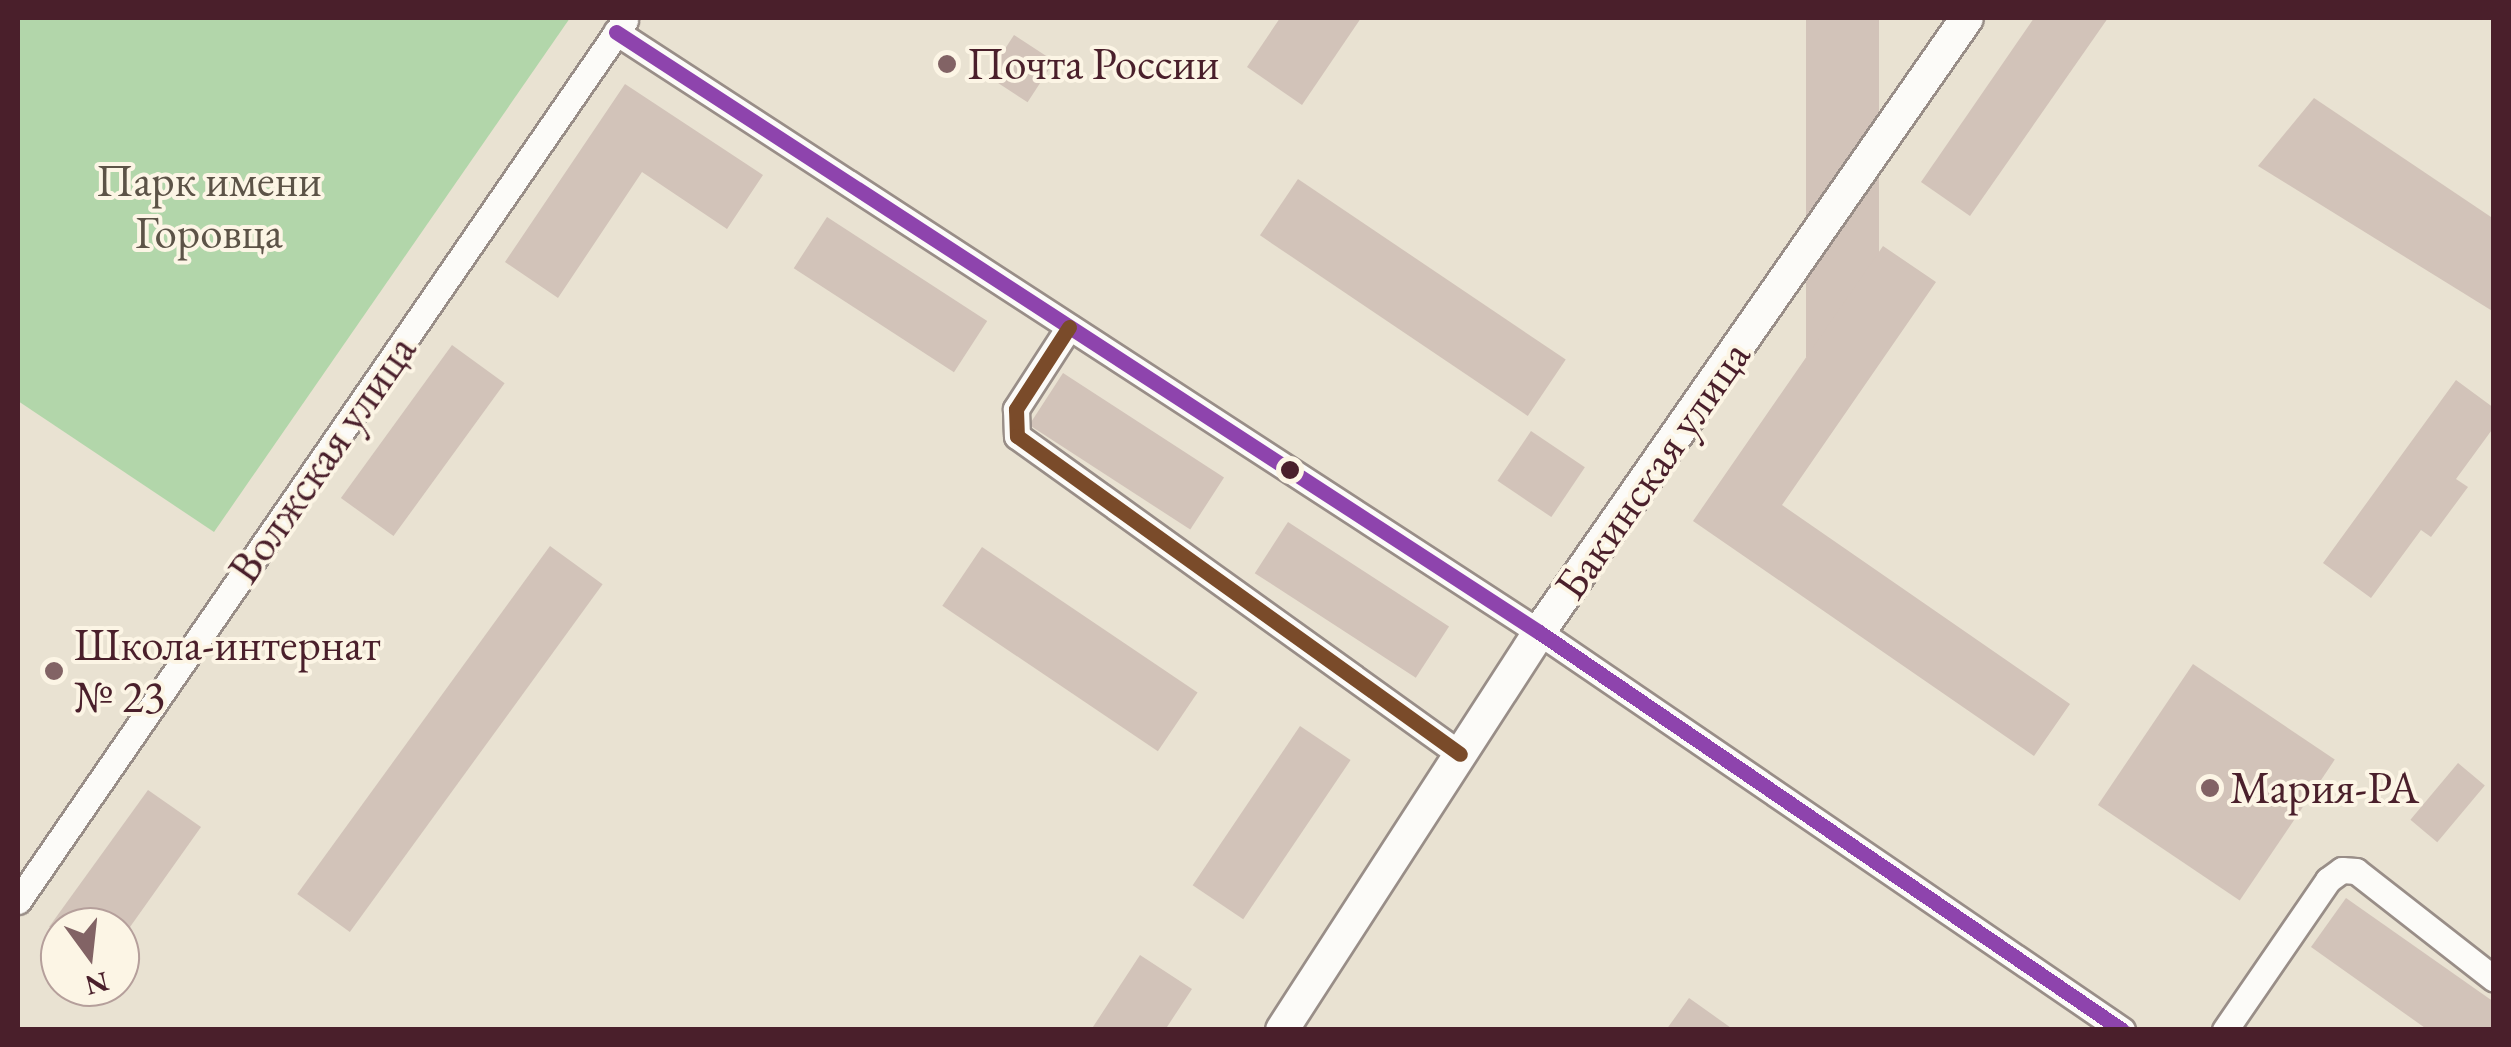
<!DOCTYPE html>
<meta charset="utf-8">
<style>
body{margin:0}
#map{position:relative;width:2511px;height:1047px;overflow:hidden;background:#e9e2d2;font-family:"EB Garamond",serif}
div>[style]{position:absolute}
.green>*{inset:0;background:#b2d6aa}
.building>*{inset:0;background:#d2c3b9;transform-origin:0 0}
.roads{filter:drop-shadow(2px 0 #998e88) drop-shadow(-2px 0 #998e88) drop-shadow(0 2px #998e88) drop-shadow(0 -2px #998e88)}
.minor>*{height:25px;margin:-12.5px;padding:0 12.5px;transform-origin:12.5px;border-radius:12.5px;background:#fcfbf8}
.tertiary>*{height:32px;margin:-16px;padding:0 16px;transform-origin:16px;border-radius:16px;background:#fcfbf8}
.bus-1>*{height:15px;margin:-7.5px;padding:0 7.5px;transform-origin:7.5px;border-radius:7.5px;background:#8e44ad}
.bus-2>*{height:15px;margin:-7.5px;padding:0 7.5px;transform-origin:7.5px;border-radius:7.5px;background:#7a4b2a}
.dots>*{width:28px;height:28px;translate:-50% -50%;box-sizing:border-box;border:5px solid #fcf5e5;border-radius:50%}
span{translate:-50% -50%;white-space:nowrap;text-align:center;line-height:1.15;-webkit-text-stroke:8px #fcf5e5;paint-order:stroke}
.poi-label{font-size:45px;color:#4a1f2b}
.left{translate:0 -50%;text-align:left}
.park-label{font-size:45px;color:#5c5347}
.street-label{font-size:45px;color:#4a1f2b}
.frame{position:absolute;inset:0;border:20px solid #4a1f2b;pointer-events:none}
.north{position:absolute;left:40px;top:907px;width:100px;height:100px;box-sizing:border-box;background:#fcf5e5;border:2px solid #b59f9b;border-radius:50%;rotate:165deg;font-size:28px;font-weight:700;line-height:40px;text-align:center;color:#4a1f2b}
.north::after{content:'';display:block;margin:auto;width:35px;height:45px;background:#826365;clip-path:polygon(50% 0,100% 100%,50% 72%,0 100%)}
</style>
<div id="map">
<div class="green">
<i style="clip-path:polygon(18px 18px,570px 18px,214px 532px,18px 401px)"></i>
</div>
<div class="building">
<i style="clip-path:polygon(1280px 18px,1361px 18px,1302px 105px,1247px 67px)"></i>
<i style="left:1806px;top:18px;width:73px;height:339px"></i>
<i style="clip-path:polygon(2034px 18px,2108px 18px,1970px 216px,1921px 182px)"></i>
<i style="left:1014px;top:35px;width:48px;height:49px;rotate:33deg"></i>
<i style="clip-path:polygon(625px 84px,763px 175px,727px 229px,642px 172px,558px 298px,505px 262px)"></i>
<i style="clip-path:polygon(2314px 98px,2494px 219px,2494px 312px,2258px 166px)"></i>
<i style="left:1298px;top:179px;width:323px;height:68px;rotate:34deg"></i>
<i style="left:827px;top:217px;width:191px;height:61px;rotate:33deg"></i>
<i style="clip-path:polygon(1883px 246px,1936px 282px,1782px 505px,2070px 704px,2034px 756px,1693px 521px)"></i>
<i style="left:452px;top:345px;width:65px;height:189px;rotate:36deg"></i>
<i style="left:1063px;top:373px;width:192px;height:62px;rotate:33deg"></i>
<i style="clip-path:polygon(2456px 380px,2494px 408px,2494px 427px,2456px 479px,2468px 487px,2431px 537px,2421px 530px,2371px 598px,2323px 563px)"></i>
<i style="left:1531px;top:431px;width:65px;height:60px;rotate:34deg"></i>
<i style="left:1288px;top:522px;width:192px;height:61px;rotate:33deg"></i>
<i style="left:550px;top:546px;width:65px;height:430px;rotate:36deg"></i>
<i style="left:982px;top:547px;width:260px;height:71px;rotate:34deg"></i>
<i style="left:2193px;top:664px;width:171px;height:170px;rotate:34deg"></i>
<i style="left:1300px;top:726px;width:61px;height:192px;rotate:34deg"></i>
<i style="left:2458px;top:763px;width:35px;height:74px;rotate:40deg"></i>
<i style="clip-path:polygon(148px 790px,201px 827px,130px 927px,49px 927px)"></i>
<i style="clip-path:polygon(2346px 898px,2494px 1002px,2494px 1030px,2428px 1030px,2311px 947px)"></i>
<i style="clip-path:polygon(1140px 955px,1192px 989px,1165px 1030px,1091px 1030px)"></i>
<i style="clip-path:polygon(1689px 998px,1734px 1030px,1666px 1030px)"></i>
</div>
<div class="roads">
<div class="minor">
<i style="left:616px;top:32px;width:1101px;rotate:33.03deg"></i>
<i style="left:1539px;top:632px;width:706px;rotate:34.32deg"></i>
<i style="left:1069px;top:327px;width:98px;rotate:122.9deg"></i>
<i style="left:1016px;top:409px;width:27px;rotate:88deg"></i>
<i style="left:1017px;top:436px;width:545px;rotate:35.67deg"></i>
<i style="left:18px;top:901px;width:1070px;rotate:-55.43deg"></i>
<i style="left:2225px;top:1030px;width:182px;rotate:-55.5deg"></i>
<i style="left:2328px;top:880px;width:17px;rotate:-36deg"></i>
<i style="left:2342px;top:870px;width:14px;rotate:4deg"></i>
<i style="left:2356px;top:871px;width:175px;rotate:38deg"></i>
</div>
<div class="tertiary">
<i style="left:1282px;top:1030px;width:474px;rotate:-57.1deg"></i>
<i style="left:1539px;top:632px;width:748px;rotate:-55.12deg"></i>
</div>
</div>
<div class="bus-1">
<i style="left:616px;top:32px;width:1101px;rotate:33.03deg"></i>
<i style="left:1539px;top:632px;width:706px;rotate:34.32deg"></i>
</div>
<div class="bus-2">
<i style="left:1069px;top:327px;width:98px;rotate:122.9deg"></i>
<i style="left:1016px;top:409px;width:27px;rotate:88deg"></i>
<i style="left:1017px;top:436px;width:545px;rotate:35.67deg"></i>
</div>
<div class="dots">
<i style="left:947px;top:64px;background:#826365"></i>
<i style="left:1290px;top:470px;background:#4a1f2b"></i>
<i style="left:54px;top:671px;background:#826365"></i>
<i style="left:2210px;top:788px;background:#826365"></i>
</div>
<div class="poi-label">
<span class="left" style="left:967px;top:64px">Почта России</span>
<span class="left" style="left:74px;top:671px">Школа-интернат<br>№ 23</span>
<span class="left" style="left:2230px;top:788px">Мария-РА</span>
</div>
<div class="park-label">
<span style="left:209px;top:207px">Парк имени<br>Горовца</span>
</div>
<div class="street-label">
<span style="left:322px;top:459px;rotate:-55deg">Волжская улица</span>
<span style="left:1652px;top:470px;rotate:-55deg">Бакинская улица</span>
</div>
<div class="frame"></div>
<div class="north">N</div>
</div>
